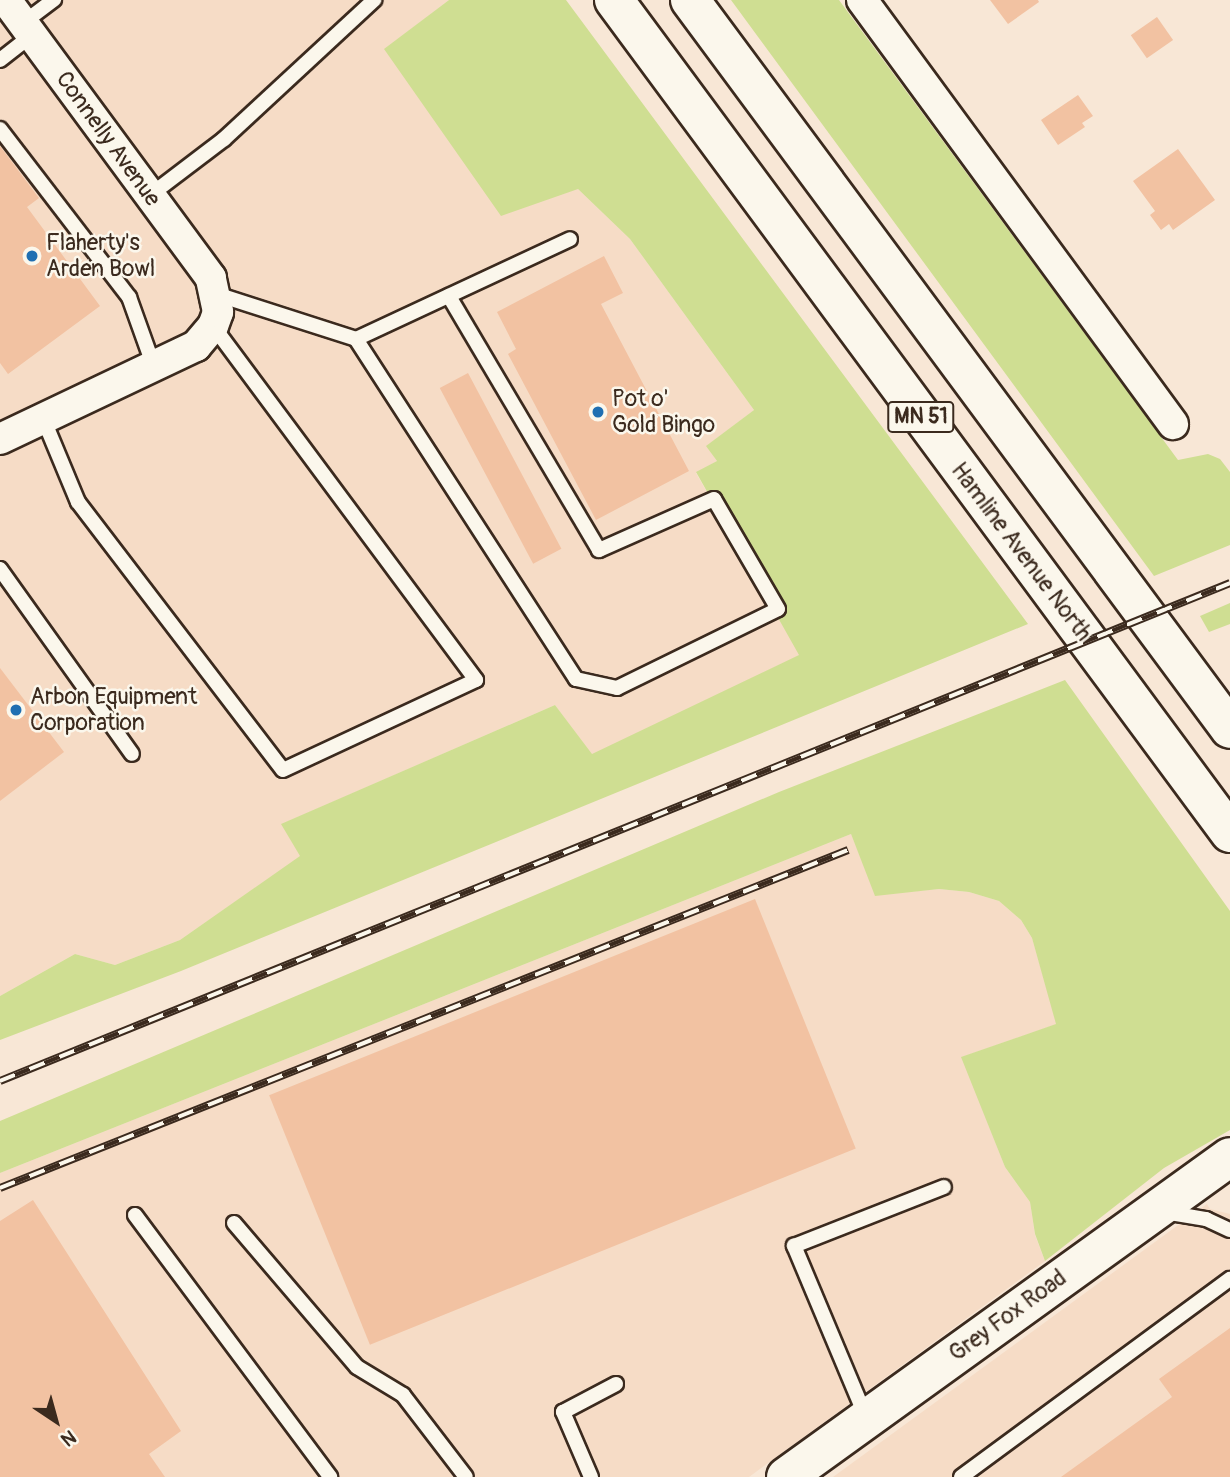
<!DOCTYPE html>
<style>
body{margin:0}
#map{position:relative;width:1230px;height:1477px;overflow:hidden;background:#f8e7d6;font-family:Pangolin,sans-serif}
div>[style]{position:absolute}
.built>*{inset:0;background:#f6dcc6}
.green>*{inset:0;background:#cfde92}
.building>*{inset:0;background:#f2c2a2;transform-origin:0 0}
.roads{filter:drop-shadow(2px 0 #3b2a1e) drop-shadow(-2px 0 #3b2a1e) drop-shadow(0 2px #3b2a1e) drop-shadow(0 -2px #3b2a1e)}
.lane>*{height:14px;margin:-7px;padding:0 7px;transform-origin:7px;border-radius:7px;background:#fbf7ec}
.street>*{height:30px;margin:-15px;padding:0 15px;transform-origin:15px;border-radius:15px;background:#fbf7ec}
.secondary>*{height:38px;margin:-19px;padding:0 19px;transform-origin:19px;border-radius:19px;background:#fbf7ec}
.highway>*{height:38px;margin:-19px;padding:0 19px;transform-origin:19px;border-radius:19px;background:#fbf7ec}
.rail>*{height:8px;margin-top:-4px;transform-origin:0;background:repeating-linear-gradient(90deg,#fbf7ec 0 16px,#3b2a1e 0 32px);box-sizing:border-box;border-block:2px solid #3b2a1e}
.dots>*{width:19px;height:19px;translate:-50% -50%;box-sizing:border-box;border:4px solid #fbf7ec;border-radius:50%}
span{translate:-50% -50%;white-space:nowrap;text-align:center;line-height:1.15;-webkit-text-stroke:5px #fbf7ec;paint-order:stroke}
.shield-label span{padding:2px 5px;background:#fbf7ec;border:2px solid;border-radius:5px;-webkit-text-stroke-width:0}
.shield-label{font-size:21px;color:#3b2a1e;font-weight:700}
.street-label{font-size:23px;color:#3b2a1e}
.poi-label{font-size:23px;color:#3b2a1e}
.left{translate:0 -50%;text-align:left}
.north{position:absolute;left:21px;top:1386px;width:70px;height:70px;-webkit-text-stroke:5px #fbf7ec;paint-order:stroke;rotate:144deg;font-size:19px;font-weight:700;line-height:28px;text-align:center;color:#3b2a1e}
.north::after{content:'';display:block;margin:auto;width:24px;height:32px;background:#3b2a1e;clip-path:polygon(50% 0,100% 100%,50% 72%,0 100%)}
</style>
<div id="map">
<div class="built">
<i style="clip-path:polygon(0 0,449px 0,385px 49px,578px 189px,630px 239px,754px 410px,707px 446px,717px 461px,696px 473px,800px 655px,592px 755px,555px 705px,282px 824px,301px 856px,180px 940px,115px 965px,75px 954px,0 996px)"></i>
<i style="clip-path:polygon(851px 834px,876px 895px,939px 889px,969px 892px,999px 901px,1021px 920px,1032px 938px,1057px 1024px,962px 1057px,1005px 1167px,1030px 1202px,1035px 1235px,1045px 1261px,749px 1477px,0 1477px,0 1173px)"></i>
<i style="clip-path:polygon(1207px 1204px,1210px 1209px,1230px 1214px,1230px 1477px,833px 1477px)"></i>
</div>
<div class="green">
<i style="clip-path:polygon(449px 0,566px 0,1028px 624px,181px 971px,0 1040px,0 996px,75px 954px,115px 965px,180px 940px,300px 856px,281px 824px,555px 705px,592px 754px,799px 655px,696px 472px,717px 461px,706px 446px,754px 410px,630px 239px,578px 189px,501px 216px,384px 49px)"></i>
<i style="clip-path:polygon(731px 0,839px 0,1178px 460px,1208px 454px,1220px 459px,1230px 472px,1230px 545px,1154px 576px)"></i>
<i style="clip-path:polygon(1230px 603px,1230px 624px,1209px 632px,1200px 616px)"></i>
<i style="clip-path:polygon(1065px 680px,1230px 911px,1230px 1130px,1164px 1168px,1045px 1261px,1035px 1234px,1030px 1202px,1005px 1167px,961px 1057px,1056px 1024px,1032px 938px,1021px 920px,999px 901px,969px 892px,939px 889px,875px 896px,851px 834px,0 1173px,0 1121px,779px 792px)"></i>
</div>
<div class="building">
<i style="clip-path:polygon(990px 0,1038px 0,1039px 2px,1008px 24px)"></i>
<i style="left:1157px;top:17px;width:28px;height:32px;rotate:55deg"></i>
<i style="clip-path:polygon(1078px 95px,1093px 116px,1082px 123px,1085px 127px,1058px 145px,1041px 120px)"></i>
<i style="clip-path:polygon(0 146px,39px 198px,27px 207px,100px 306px,8px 374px,0 363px)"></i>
<i style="clip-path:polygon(1178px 149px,1215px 200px,1173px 230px,1169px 224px,1161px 230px,1150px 215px,1155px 211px,1133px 181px)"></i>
<i style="clip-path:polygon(604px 256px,623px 293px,601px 304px,689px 471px,596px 520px,508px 354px,516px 349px,497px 312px)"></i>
<i style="left:468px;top:373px;width:199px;height:32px;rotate:62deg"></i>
<i style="clip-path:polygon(0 668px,64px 752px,0 801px)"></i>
<i style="left:755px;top:899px;width:269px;height:524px;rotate:68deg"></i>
<i style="clip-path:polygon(33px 1200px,181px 1431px,149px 1454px,165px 1477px,0 1477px,0 1221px)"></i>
<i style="clip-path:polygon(1230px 1328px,1230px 1477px,1061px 1477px,1172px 1397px,1159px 1379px)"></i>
</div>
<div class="roads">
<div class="lane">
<i style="left:23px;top:23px;width:39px;rotate:-37deg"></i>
<i style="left:0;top:60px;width:41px;rotate:-38deg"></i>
<i style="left:0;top:129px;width:212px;rotate:52.5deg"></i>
<i style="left:129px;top:297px;width:74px;rotate:70.3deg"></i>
<i style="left:149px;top:196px;width:94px;rotate:-37.2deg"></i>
<i style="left:224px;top:139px;width:205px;rotate:-42.8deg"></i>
<i style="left:216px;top:294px;width:147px;rotate:17.8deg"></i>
<i style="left:356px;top:339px;width:236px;rotate:-25deg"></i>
<i style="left:356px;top:339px;width:405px;rotate:57.1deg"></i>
<i style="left:576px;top:679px;width:42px;rotate:12.4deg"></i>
<i style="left:617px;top:688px;width:179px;rotate:-26.1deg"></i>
<i style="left:778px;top:609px;width:127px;rotate:-120.2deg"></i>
<i style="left:714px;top:499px;width:126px;rotate:156.1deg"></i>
<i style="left:599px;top:550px;width:295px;rotate:-120.6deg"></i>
<i style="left:43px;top:418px;width:91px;rotate:67.4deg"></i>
<i style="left:78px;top:502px;width:337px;rotate:52.6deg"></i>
<i style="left:283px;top:770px;width:213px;rotate:-25deg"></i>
<i style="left:476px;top:680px;width:441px;rotate:-126.6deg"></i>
<i style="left:0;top:569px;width:227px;rotate:54.5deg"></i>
<i style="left:1164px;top:1212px;width:43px;rotate:9.5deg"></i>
<i style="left:1206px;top:1219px;width:26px;rotate:25deg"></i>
<i style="left:135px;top:1215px;width:327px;rotate:53.3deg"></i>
<i style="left:234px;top:1223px;width:189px;rotate:49.5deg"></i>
<i style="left:357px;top:1367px;width:54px;rotate:31.3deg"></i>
<i style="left:403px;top:1395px;width:103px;rotate:52.5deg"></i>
<i style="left:866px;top:1417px;width:186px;rotate:-112.8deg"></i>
<i style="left:794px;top:1246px;width:161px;rotate:-21.5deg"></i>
<i style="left:591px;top:1477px;width:71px;rotate:-113.3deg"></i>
<i style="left:563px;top:1412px;width:60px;rotate:-27.8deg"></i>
<i style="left:961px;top:1477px;width:334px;rotate:-36.4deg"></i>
</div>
<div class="street">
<i style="left:862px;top:0;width:526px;rotate:53.74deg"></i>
<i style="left:0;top:439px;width:217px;rotate:-25.4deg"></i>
<i style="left:196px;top:346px;width:26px;rotate:-50deg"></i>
<i style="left:213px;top:326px;width:15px;rotate:-70deg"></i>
<i style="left:218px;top:312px;width:35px;rotate:-102deg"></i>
<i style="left:211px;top:278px;width:345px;rotate:-126.4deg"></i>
</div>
<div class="secondary">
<i style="left:786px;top:1477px;width:547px;rotate:-35.78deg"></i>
</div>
<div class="highway">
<i style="left:614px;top:0;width:1036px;rotate:53.52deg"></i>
<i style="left:690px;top:0;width:907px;rotate:53.47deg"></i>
</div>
</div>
<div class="rail">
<i style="left:0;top:1081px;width:1327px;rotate:-22.04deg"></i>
<i style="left:0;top:1188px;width:913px;rotate:-21.73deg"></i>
</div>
<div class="dots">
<i style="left:32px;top:256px;background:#1f6fb2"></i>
<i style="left:598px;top:412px;background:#1f6fb2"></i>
<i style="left:16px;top:710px;background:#1f6fb2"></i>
</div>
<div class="shield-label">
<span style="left:921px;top:417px">MN 51</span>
</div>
<div class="street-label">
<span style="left:108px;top:139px;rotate:54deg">Connelly Avenue</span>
<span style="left:1021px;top:552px;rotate:53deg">Hamline Avenue North</span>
<span style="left:1008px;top:1316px;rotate:-36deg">Grey Fox Road</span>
</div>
<div class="poi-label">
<span class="left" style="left:46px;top:256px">Flaherty's<br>Arden Bowl</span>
<span class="left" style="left:612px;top:412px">Pot o'<br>Gold Bingo</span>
<span class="left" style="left:30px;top:710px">Arbon Equipment<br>Corporation</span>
</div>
<div class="north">N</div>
</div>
